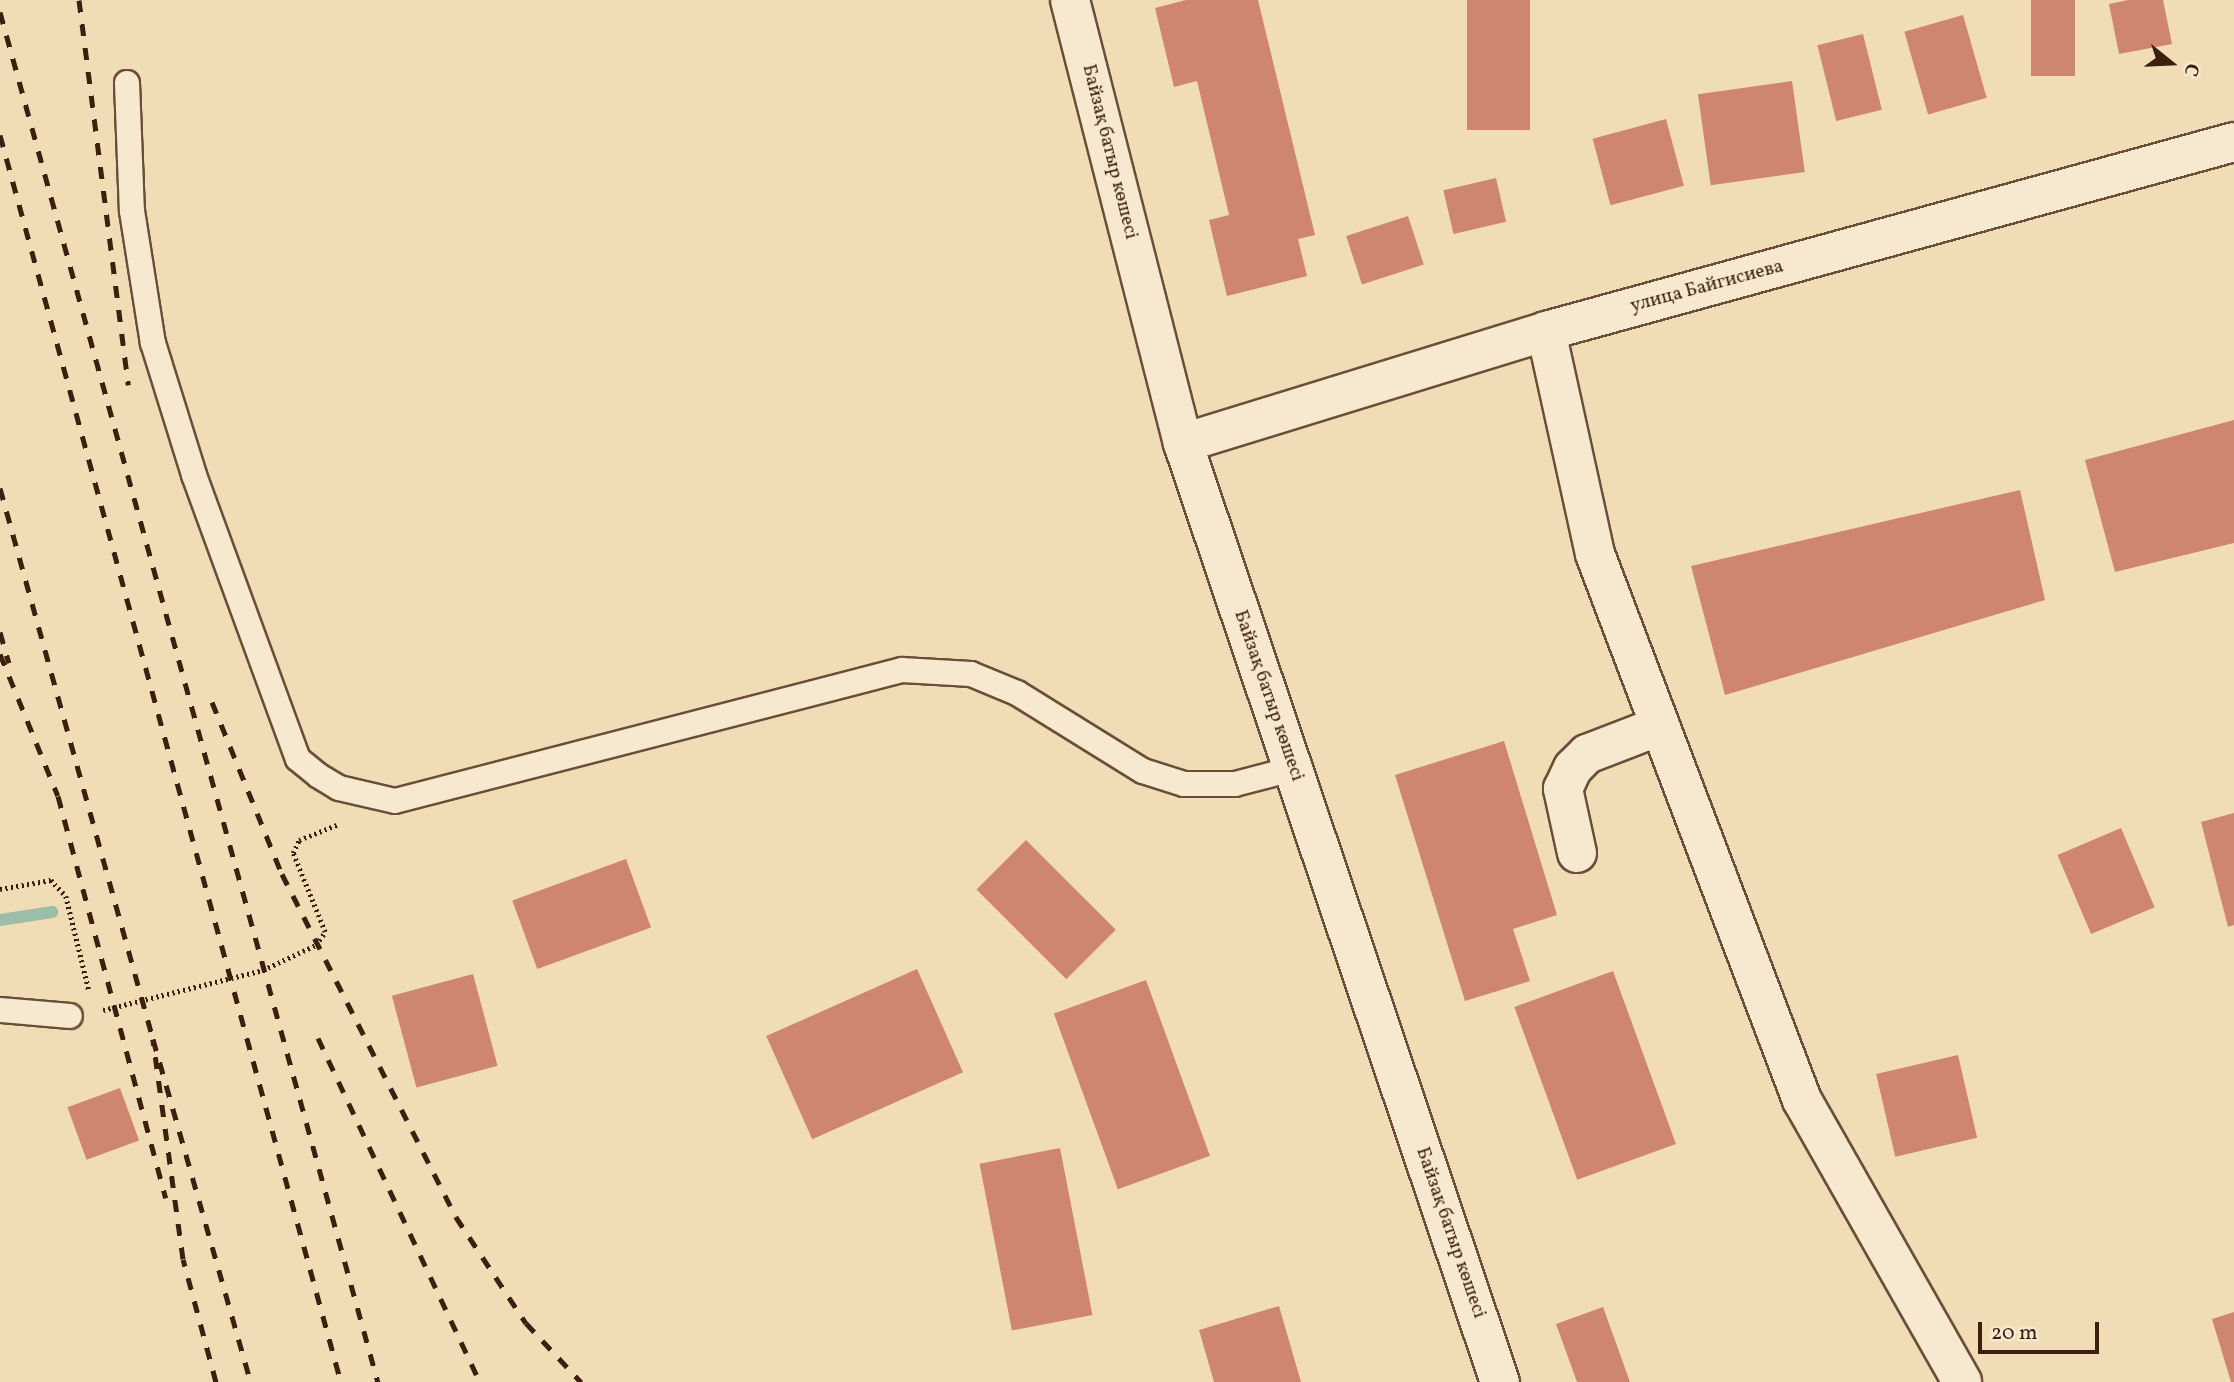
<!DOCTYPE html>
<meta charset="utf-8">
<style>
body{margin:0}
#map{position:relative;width:2234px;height:1382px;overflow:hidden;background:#f1ddb5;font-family:Vollkorn,serif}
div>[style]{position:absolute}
.stream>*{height:12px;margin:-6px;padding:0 6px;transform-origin:6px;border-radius:6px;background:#9cbda8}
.building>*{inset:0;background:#cf866e;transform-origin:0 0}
.path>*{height:4.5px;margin-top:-2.25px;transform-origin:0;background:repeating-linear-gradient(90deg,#3d1f10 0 2px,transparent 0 5.5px)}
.roads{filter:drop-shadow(2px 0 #6a4e39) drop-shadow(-2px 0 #6a4e39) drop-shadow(0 2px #6a4e39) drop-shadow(0 -2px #6a4e39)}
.lane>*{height:24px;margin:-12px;padding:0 12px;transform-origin:12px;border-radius:12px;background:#f6e9cf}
.street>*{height:38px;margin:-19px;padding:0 19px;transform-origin:19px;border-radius:19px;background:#f6e9cf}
.secondary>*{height:38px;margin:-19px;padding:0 19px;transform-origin:19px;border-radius:19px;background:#f6e9cf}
.rail>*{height:5px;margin-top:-2.5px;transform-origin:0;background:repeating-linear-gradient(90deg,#3d1f10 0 12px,transparent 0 24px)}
span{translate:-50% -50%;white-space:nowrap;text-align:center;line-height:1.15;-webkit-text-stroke:5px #f6e9cf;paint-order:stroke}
.street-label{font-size:19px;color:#3d1f10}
.north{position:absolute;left:2136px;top:28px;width:70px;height:70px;-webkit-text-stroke:5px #f6e9cf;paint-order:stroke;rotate:108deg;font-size:19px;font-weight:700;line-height:28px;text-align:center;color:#3d1f10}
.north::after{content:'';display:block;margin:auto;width:24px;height:32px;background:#3d1f10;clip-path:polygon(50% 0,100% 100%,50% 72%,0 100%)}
.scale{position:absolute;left:1978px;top:1322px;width:121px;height:32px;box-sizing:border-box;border:4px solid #3d1f10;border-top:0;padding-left:9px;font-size:21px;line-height:24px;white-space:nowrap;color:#3d1f10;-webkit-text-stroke:5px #f6e9cf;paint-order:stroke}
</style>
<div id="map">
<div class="stream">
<i style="left:0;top:920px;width:53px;rotate:-8.7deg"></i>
</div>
<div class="building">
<i style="clip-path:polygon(1186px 0,1258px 0,1315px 235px,1298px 239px,1307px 276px,1227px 296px,1209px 220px,1229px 215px,1197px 81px,1174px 87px,1155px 8px)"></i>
<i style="left:1467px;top:0;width:63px;height:130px"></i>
<i style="left:2031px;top:0;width:44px;height:76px"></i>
<i style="clip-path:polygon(2128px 0,2163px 0,2172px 44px,2119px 54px,2109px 4px)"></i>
<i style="left:1963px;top:15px;width:86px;height:61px;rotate:74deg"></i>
<i style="left:1863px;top:34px;width:78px;height:47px;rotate:76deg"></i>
<i style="left:1792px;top:81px;width:92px;height:95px;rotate:82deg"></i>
<i style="left:1666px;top:119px;width:69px;height:76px;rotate:75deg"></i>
<i style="left:1496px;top:178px;width:45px;height:54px;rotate:77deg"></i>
<i style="left:1408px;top:216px;width:51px;height:65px;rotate:72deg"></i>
<i style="clip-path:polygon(2234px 420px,2234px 543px,2115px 572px,2085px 460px)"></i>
<i style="clip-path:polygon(2020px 490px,2045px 600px,1725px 695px,1691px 566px)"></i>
<i style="clip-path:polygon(1504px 741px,1557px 915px,1513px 929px,1530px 981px,1465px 1001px,1395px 775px)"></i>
<i style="clip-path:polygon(2234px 813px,2234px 925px,2228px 927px,2201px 822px)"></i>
<i style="left:2121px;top:828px;width:86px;height:69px;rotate:67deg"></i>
<i style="left:1026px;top:840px;width:127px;height:70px;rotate:45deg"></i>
<i style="left:626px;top:859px;width:73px;height:121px;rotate:70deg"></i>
<i style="left:917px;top:969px;width:113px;height:165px;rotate:66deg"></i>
<i style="left:1613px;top:971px;width:184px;height:105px;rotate:70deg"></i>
<i style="left:473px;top:974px;width:95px;height:84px;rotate:75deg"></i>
<i style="left:1146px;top:980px;width:187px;height:98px;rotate:70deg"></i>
<i style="left:1958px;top:1055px;width:85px;height:84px;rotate:77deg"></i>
<i style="left:120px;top:1088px;width:56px;height:56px;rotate:70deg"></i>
<i style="left:1060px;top:1148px;width:170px;height:82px;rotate:79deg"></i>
<i style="clip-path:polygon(1279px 1306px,1301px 1382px,1214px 1382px,1199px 1330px)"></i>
<i style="clip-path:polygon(1603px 1307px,1630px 1382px,1577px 1382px,1556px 1324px)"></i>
<i style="clip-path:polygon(2234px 1312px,2234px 1382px,2231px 1382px,2212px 1319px)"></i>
</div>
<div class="path">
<i style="left:0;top:889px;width:52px;rotate:-10deg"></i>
<i style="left:51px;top:880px;width:22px;rotate:47deg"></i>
<i style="left:66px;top:896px;width:97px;rotate:76.3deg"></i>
<i style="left:103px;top:1010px;width:165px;rotate:-14deg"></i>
<i style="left:263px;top:970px;width:59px;rotate:-25.3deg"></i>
<i style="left:316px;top:945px;width:16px;rotate:-55deg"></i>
<i style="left:325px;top:932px;width:85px;rotate:-112.1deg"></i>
<i style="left:293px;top:853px;width:14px;rotate:-65deg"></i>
<i style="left:299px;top:840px;width:43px;rotate:-21.8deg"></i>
</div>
<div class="roads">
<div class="lane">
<i style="left:127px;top:83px;width:128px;rotate:87.8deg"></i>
<i style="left:132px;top:211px;width:134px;rotate:81deg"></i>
<i style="left:153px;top:343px;width:138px;rotate:72.7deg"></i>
<i style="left:194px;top:475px;width:302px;rotate:69.9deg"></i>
<i style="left:298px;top:759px;width:27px;rotate:39deg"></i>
<i style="left:319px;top:776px;width:23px;rotate:31deg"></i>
<i style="left:339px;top:788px;width:57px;rotate:13.1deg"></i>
<i style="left:395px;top:801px;width:524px;rotate:-14.49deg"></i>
<i style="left:902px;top:670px;width:69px;rotate:3.3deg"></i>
<i style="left:971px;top:674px;width:50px;rotate:22.4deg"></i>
<i style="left:1017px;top:693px;width:148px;rotate:31.8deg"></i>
<i style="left:1143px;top:771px;width:43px;rotate:17.6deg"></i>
<i style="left:1184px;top:784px;width:51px"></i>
<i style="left:1235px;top:784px;width:59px;rotate:-14.7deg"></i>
<i style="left:0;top:1010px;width:70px;rotate:4.9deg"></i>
</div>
<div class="street">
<i style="left:1546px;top:331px;width:228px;rotate:77.6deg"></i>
<i style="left:1595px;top:554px;width:584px;rotate:69.24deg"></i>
<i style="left:1802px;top:1100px;width:324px;rotate:60.4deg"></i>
<i style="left:1183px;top:443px;width:380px;rotate:-17.1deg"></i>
<i style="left:1546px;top:331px;width:713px;rotate:-15.36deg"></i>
<i style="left:1577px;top:853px;width:66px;rotate:-102.3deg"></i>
<i style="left:1563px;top:789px;width:23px;rotate:-65deg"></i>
<i style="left:1573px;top:768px;width:20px;rotate:-45deg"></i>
<i style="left:1587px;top:754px;width:75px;rotate:-21.1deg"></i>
</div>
<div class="secondary">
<i style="left:1070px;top:0;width:457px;rotate:75.7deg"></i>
<i style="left:1183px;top:443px;width:991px;rotate:71.35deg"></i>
</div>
</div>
<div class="rail">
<i style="left:79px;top:0;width:388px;rotate:82.7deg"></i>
<i style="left:0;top:12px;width:1421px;rotate:74.58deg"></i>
<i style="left:0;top:135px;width:1293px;rotate:74.71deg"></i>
<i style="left:0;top:488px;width:572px;rotate:74.48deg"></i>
<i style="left:0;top:632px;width:32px;rotate:74deg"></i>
<i style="left:0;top:654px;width:153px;rotate:67.8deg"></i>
<i style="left:58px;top:796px;width:416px;rotate:75deg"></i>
<i style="left:212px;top:702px;width:186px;rotate:67.9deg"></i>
<i style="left:282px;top:874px;width:385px;rotate:63.1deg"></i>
<i style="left:456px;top:1217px;width:127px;rotate:56.6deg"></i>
<i style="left:526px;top:1323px;width:81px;rotate:47deg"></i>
<i style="left:318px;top:1038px;width:380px;rotate:64.8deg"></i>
<i style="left:216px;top:1382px;width:127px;rotate:-105deg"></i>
<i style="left:183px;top:1259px;width:222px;rotate:-97.8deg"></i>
<i style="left:153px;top:1039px;width:357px;rotate:74.1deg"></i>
</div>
<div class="street-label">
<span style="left:1109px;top:152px;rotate:76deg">Байзақ батыр көшесі</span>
<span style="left:1707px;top:287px;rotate:-15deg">улица Байгисиева</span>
<span style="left:1268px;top:696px;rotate:71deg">Байзақ батыр көшесі</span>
<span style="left:1450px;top:1233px;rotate:71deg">Байзақ батыр көшесі</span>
</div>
<div class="north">С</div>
<div class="scale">20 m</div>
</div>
